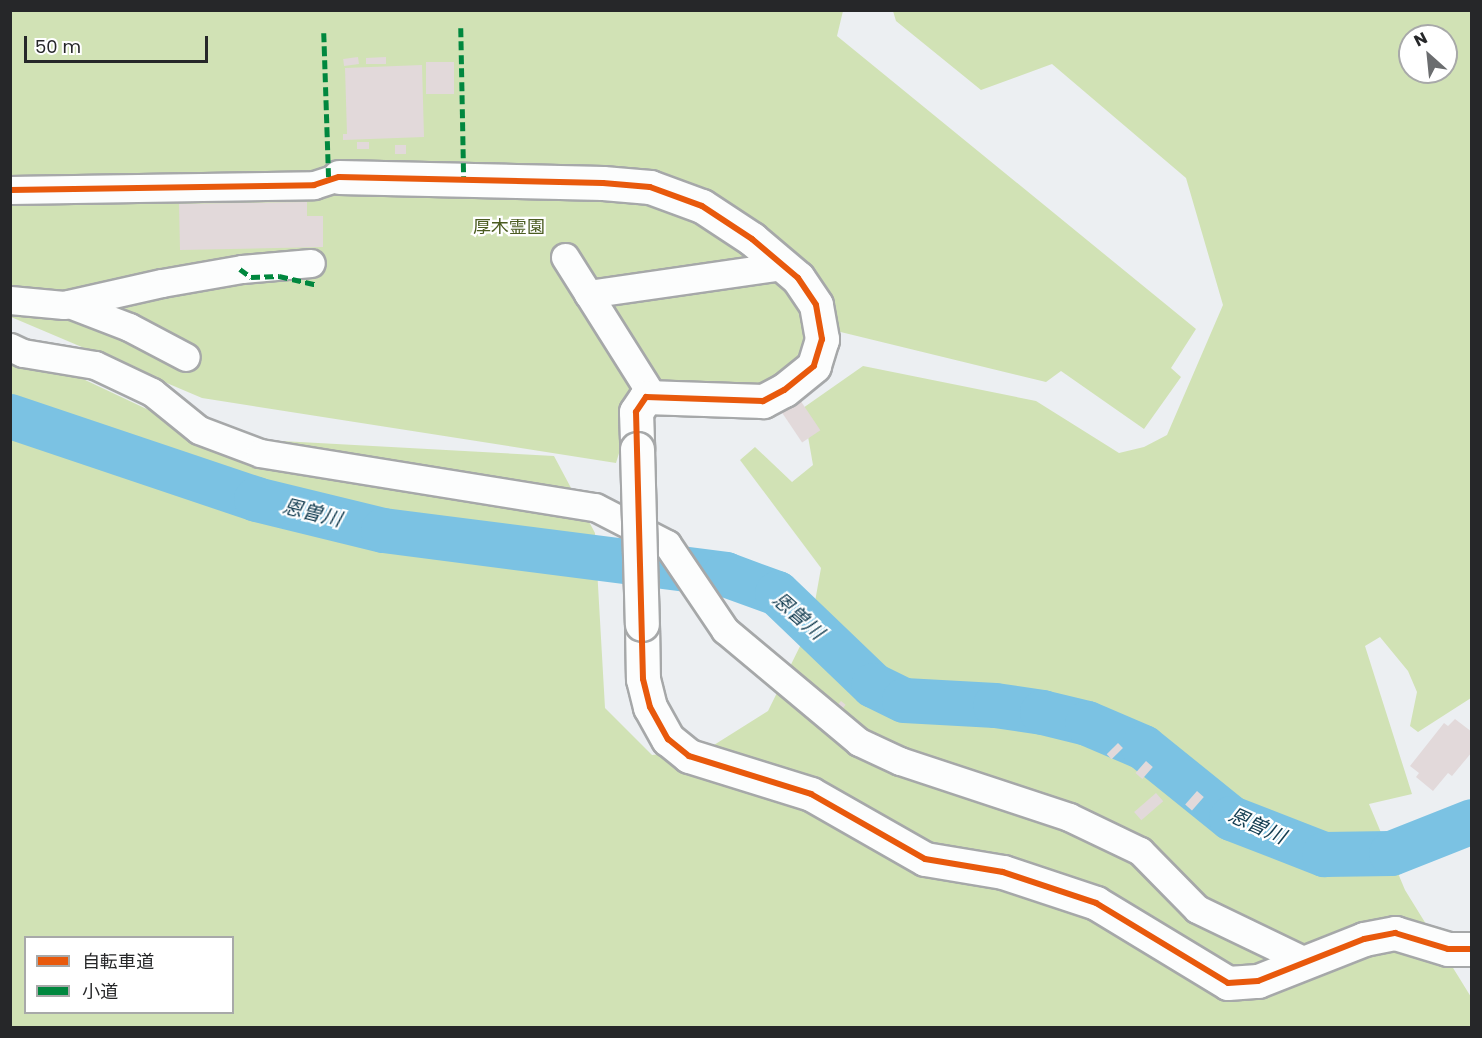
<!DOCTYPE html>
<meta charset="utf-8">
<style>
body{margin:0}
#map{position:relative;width:1482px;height:1038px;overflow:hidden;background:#eceff2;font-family:Poppins,"Noto Sans JP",sans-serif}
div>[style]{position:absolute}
.green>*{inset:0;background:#d1e2b5}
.river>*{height:45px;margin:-22.5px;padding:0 22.5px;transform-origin:22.5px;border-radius:22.5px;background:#7bc2e3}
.building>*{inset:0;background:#e2d9da;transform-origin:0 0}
.roads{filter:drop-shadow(2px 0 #a6a8a9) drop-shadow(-2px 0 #a6a8a9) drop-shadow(0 2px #a6a8a9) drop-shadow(0 -2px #a6a8a9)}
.minor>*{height:27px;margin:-13.5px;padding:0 13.5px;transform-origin:13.5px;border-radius:13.5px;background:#fcfdfd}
.tertiary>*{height:33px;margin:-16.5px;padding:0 16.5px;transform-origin:16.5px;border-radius:16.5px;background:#fcfdfd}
.bridges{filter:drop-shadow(2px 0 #a6a8a9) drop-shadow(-2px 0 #a6a8a9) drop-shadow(0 2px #a6a8a9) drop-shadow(0 -2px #a6a8a9)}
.tertiary-bridge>*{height:33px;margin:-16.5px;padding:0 16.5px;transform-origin:16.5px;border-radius:16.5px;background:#fcfdfd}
.quiet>*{height:4.5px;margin-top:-2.25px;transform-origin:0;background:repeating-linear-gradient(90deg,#00873e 0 9px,transparent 0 13.5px)}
.cycleway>*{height:6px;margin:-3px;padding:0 3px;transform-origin:3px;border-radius:3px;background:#e8590c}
span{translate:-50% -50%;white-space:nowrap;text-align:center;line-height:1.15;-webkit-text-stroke:4.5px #fff;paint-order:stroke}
.park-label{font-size:18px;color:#4b5c21}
.water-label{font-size:20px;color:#143e52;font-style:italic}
.frame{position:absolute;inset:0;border:12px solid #262729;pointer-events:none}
.legend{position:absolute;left:24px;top:936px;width:210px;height:78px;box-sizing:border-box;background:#fff;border:2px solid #a8a9a9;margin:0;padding:8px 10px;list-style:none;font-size:18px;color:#262729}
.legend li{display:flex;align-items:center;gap:12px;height:30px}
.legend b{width:30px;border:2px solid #a8a9a9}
.north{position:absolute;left:1398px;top:24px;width:60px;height:60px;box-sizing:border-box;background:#fff;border:2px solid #a8a9a9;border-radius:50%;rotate:333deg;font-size:16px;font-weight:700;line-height:24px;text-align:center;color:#262729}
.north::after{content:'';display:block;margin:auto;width:21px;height:27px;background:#6b6d6f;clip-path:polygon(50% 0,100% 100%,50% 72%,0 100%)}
.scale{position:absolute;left:24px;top:36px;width:184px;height:27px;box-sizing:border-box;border:3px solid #262729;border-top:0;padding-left:8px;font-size:18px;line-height:21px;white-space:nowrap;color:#262729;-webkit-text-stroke:4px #fff;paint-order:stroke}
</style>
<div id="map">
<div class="green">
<i style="clip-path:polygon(10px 11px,843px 11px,837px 36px,1196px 329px,1171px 368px,1181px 377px,1144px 429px,1061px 371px,1046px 382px,816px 326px,806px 365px,772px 393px,633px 407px,616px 463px,202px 398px,11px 317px)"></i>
<i style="clip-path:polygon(evenodd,893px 11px,1471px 11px,1471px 698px,1418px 732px,1410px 726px,1417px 692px,1408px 671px,1380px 637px,1365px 646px,1412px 794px,1369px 804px,1405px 890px,1471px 997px,1471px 1027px,11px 1028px,11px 345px,206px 437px,554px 456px,595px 533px,605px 708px,652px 755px,706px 750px,768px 711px,811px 624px,821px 568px,740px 460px,755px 447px,792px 482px,813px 465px,803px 408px,863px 366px,1036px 401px,1119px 453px,1144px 447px,1167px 435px,1223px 305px,1186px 178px,1052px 64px,981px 90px,896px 21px,893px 11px,1410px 36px,1446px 36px,1446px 72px,1410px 72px,1410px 36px,893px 11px,26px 938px,232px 938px,232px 1012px,26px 1012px,26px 938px)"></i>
</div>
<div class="river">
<i style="left:10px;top:416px;width:260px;rotate:18.6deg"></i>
<i style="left:256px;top:499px;width:131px;rotate:13.7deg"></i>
<i style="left:383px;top:530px;width:345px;rotate:7.3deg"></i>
<i style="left:725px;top:574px;width:55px;rotate:20.1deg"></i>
<i style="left:777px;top:593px;width:133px;rotate:43.8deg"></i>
<i style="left:873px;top:685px;width:34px;rotate:26deg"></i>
<i style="left:904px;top:700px;width:91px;rotate:3.1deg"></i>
<i style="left:995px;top:705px;width:48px;rotate:8.5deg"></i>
<i style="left:1042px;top:712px;width:46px;rotate:13.7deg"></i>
<i style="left:1087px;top:723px;width:61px;rotate:23.2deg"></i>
<i style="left:1143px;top:747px;width:113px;rotate:38.9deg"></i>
<i style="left:1231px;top:818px;width:100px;rotate:21.2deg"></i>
<i style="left:1324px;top:854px;width:67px;rotate:-0.9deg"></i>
<i style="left:1391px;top:853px;width:87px;rotate:-21.6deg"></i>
</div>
<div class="building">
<i style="left:358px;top:57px;width:7px;height:15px;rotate:82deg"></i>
<i style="clip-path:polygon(386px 57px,386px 64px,366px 64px,366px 58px)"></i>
<i style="left:426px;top:62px;width:28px;height:32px"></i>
<i style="clip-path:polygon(422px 65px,424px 137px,343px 140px,343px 134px,347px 134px,345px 68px)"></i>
<i style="left:357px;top:142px;width:12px;height:7px"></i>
<i style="left:395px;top:145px;width:11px;height:9px"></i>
<i style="clip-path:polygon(307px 202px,307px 216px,323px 216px,323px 247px,180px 250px,179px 204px)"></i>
<i style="left:798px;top:397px;width:40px;height:22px;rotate:56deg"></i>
<i style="left:841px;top:701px;width:6px;height:11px;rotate:39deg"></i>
<i style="clip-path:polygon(1455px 719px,1472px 732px,1472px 752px,1452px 776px,1448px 773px,1433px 791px,1416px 777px,1419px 773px,1410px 766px,1444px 723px,1448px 726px)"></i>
<i style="left:1118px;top:743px;width:7px;height:16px;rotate:45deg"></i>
<i style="left:1146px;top:761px;width:9px;height:16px;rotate:41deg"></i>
<i style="left:1197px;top:791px;width:9px;height:18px;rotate:41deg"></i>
<i style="left:1156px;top:793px;width:11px;height:29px;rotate:49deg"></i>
</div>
<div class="roads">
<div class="minor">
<i style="left:10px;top:190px;width:304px;rotate:-0.9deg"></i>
<i style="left:314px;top:185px;width:26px;rotate:-18deg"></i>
<i style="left:565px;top:257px;width:165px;rotate:57.8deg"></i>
<i style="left:588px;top:294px;width:197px;rotate:-8.2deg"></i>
<i style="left:10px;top:300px;width:54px;rotate:5.3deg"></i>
<i style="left:64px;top:305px;width:100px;rotate:-12.7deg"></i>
<i style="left:162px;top:283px;width:81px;rotate:-9.9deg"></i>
<i style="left:242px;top:269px;width:69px;rotate:-5deg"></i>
<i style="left:69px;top:304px;width:64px;rotate:21deg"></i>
<i style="left:129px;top:327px;width:64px;rotate:27.8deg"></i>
<i style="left:10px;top:347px;width:14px;rotate:25deg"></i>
<i style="left:23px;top:353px;width:73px;rotate:9.5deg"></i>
<i style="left:95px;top:365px;width:63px;rotate:25.3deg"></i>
<i style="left:152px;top:392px;width:60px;rotate:39deg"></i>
<i style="left:199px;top:430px;width:65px;rotate:20.7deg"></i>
<i style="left:260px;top:453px;width:339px;rotate:9.2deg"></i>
<i style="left:595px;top:507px;width:81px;rotate:27.2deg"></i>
<i style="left:667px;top:544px;width:104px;rotate:56deg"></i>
<i style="left:725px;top:630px;width:175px;rotate:39.9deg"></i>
<i style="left:859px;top:742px;width:45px;rotate:24.9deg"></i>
<i style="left:900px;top:761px;width:178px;rotate:18.3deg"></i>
<i style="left:1069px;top:817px;width:79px;rotate:25.6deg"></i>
<i style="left:1140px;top:851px;width:81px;rotate:45.5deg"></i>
<i style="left:1197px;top:909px;width:122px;rotate:25.7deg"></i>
</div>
<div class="tertiary">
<i style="left:339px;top:177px;width:264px;rotate:1.3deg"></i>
<i style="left:603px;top:183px;width:47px;rotate:4.9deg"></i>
<i style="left:650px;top:187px;width:55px;rotate:20.1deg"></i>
<i style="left:702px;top:206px;width:60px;rotate:33.4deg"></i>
<i style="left:752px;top:239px;width:60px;rotate:40.3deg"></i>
<i style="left:798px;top:278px;width:32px;rotate:56deg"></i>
<i style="left:816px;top:305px;width:35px;rotate:80deg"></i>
<i style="left:822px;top:339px;width:28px;rotate:107deg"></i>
<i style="left:814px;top:366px;width:38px;rotate:141deg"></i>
<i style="left:784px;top:390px;width:24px;rotate:152deg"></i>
<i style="left:763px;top:401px;width:117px;rotate:-178deg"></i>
<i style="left:646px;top:397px;width:18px;rotate:124deg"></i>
<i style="left:636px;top:412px;width:37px;rotate:88deg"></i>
<i style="left:642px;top:624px;width:55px;rotate:89deg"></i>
<i style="left:643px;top:679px;width:29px;rotate:76deg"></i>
<i style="left:650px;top:707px;width:37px;rotate:61deg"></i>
<i style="left:668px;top:739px;width:27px;rotate:39deg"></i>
<i style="left:689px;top:756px;width:128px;rotate:17.3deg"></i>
<i style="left:811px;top:794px;width:131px;rotate:29.7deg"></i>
<i style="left:925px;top:859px;width:79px;rotate:9.5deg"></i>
<i style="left:1003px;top:872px;width:98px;rotate:18.4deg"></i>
<i style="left:1096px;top:903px;width:154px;rotate:31.2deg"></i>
<i style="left:1228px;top:983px;width:30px;rotate:-4deg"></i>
<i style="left:1258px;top:981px;width:114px;rotate:-21.6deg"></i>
<i style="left:1364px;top:939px;width:32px;rotate:-11deg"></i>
<i style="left:1395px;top:933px;width:55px;rotate:16.8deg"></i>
<i style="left:1448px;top:949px;width:24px"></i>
</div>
</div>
<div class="bridges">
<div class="tertiary-bridge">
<i style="left:637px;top:449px;width:175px;rotate:88.4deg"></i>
</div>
</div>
<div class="quiet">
<i style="left:461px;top:28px;width:152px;rotate:88.9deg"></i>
<i style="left:324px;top:33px;width:147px;rotate:88.1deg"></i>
<i style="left:240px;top:269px;width:14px;rotate:36deg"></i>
<i style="left:251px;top:277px;width:28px;rotate:-2deg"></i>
<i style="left:279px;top:276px;width:40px;rotate:13deg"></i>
</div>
<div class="cycleway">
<i style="left:10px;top:190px;width:304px;rotate:-0.9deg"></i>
<i style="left:314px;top:185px;width:26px;rotate:-18deg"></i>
<i style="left:339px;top:177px;width:264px;rotate:1.3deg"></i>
<i style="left:603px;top:183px;width:47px;rotate:4.9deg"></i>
<i style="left:650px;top:187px;width:55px;rotate:20.1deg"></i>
<i style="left:702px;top:206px;width:60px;rotate:33.4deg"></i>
<i style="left:752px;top:239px;width:60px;rotate:40.3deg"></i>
<i style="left:798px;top:278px;width:32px;rotate:56deg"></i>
<i style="left:816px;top:305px;width:35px;rotate:80deg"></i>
<i style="left:822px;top:339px;width:28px;rotate:107deg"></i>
<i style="left:814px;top:366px;width:38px;rotate:141deg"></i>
<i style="left:784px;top:390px;width:24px;rotate:152deg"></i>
<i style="left:763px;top:401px;width:117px;rotate:-178deg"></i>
<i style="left:646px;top:397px;width:18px;rotate:124deg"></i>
<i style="left:636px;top:412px;width:267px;rotate:88.5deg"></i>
<i style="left:643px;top:679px;width:29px;rotate:76deg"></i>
<i style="left:650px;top:707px;width:37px;rotate:61deg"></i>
<i style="left:668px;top:739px;width:27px;rotate:39deg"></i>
<i style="left:689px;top:756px;width:128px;rotate:17.3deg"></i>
<i style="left:811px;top:794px;width:131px;rotate:29.7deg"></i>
<i style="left:925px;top:859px;width:79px;rotate:9.5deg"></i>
<i style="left:1003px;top:872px;width:98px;rotate:18.4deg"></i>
<i style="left:1096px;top:903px;width:154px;rotate:31.2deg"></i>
<i style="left:1228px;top:983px;width:30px;rotate:-4deg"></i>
<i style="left:1258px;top:981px;width:114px;rotate:-21.6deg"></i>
<i style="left:1364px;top:939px;width:32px;rotate:-11deg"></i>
<i style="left:1395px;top:933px;width:55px;rotate:16.8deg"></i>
<i style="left:1448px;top:949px;width:24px"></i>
</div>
<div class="park-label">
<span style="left:509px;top:227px">厚木霊園</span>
</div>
<div class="water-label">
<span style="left:312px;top:513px;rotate:14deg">恩曽川</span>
<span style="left:798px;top:616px;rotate:41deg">恩曽川</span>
<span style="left:1257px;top:826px;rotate:24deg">恩曽川</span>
</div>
<div class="frame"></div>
<ul class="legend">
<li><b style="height:8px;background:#e8590c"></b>自転車道</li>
<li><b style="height:8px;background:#00873e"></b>小道</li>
</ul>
<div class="north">N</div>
<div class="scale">50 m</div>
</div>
